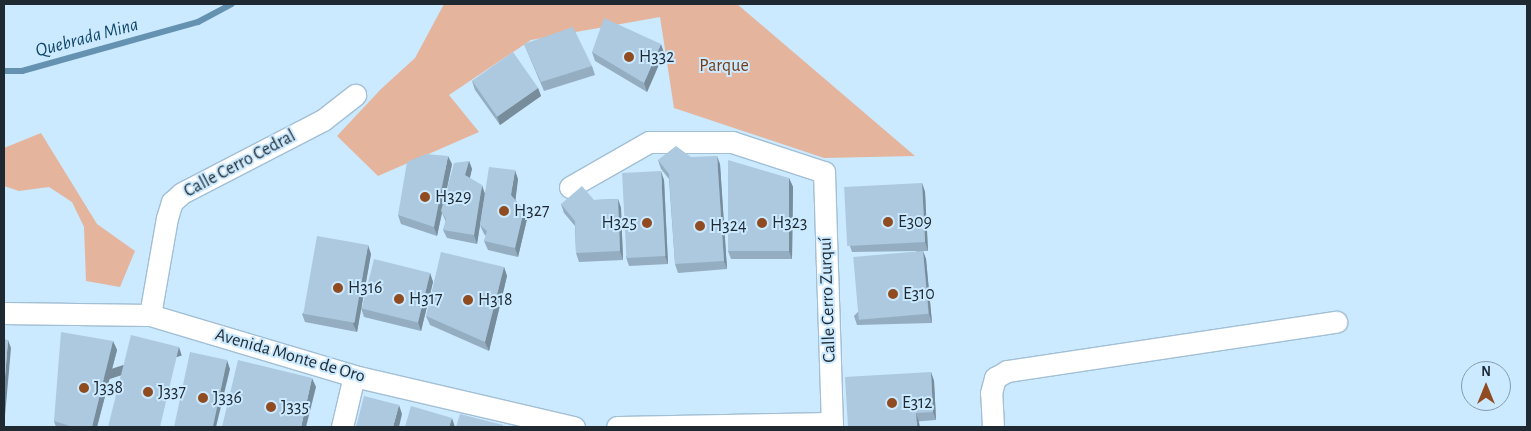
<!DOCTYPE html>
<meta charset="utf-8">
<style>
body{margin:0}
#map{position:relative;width:1531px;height:431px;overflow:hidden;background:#cbe9ff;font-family:"Alegreya Sans",sans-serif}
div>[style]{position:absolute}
.green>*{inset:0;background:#e4b59c}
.stream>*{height:6px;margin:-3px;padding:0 3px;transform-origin:3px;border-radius:3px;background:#6592b1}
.roads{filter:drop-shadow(1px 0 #a2bfd4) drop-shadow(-1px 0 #a2bfd4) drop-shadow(0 1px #a2bfd4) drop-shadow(0 -1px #a2bfd4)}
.minor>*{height:21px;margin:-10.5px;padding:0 10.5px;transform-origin:10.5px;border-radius:10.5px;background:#fff}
.wall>*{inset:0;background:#94adc0}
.shaded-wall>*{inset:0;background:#788d9c;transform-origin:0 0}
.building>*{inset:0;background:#acc9df;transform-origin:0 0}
.dots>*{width:14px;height:14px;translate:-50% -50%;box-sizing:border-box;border:2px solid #cbe9ff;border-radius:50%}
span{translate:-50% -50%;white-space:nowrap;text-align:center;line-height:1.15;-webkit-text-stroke:4px #cbe9ff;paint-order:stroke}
.poi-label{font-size:18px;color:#1e2931}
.left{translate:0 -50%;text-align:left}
.right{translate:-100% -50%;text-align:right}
.park-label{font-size:18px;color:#783c16}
.street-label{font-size:18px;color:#1e2931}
.water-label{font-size:19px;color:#104868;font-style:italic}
.frame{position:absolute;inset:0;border:5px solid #1e2931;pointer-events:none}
.north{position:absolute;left:1461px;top:361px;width:50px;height:50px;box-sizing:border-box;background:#cbe9ff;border:1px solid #869cad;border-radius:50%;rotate:0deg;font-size:14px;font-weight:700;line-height:20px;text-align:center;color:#1e2931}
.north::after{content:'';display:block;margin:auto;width:18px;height:22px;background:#904b20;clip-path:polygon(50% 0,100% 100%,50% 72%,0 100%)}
</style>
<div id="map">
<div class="green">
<i style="clip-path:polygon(444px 4px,737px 4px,915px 156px,824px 158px,674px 108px,660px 17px,531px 40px,449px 95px,479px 132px,378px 176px,337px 136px,381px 89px,415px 58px)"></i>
<i style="clip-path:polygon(41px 133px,97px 224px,135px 251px,120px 287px,86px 281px,84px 227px,72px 202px,49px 187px,19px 191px,4px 186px,4px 148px)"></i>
</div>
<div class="stream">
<i style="left:4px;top:71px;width:18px"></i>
<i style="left:22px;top:71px;width:183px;rotate:-15.6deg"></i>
<i style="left:198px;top:22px;width:38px;rotate:-28deg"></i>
</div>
<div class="roads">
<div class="minor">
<i style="left:570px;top:187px;width:91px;rotate:-29.7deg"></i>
<i style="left:649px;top:142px;width:83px"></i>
<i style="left:732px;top:142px;width:97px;rotate:18.1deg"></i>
<i style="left:824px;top:172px;width:255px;rotate:88.2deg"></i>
<i style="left:4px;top:313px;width:146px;rotate:0.8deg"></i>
<i style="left:150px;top:315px;width:213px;rotate:16.6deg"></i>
<i style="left:354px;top:376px;width:226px;rotate:13.1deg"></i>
<i style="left:150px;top:315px;width:98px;rotate:-80.1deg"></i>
<i style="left:167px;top:218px;width:17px;rotate:-73deg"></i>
<i style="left:172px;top:202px;width:13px;rotate:-42deg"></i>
<i style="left:182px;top:193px;width:159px;rotate:-27.4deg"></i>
<i style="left:323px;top:120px;width:41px;rotate:-38deg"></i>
<i style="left:342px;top:427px;width:52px;rotate:-76.8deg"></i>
<i style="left:617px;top:427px;width:215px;rotate:-1.1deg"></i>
<i style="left:993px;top:427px;width:34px;rotate:-93deg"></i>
<i style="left:991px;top:393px;width:16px;rotate:-75deg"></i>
<i style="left:995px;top:378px;width:14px;rotate:-30deg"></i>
<i style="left:1007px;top:371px;width:333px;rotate:-8.5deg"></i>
</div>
</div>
<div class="wall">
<i style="clip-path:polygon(524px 44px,592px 66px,595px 75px,544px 91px)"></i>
<i style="clip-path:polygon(592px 52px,664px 53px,647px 92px,595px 61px)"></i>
<i style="clip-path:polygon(472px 81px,538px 88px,541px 96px,500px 125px,475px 90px)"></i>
<i style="clip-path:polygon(691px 157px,720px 164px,727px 269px,678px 273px,675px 264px,669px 179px,661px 169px,658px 160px)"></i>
<i style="clip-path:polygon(469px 161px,472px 169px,470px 178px,485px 194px,477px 244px,447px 238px,443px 230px,446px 222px,442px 213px,437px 236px,401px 224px,398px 215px,452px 164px,444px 201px)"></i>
<i style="clip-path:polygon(789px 178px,793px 187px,792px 259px,731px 259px,728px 251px)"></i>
<i style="clip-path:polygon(518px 179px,515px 200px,524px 210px,527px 219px,518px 257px,488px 250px,484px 241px,486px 236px,484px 234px,480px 225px)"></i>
<i style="clip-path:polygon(664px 180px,668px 264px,629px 266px,626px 257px)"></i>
<i style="clip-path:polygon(922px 183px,925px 192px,928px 251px,923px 251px,926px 259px,932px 323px,857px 325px,854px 316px,917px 251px,852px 252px,849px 243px)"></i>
<i style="clip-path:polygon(618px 199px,621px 208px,623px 260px,579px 262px,576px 253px,575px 226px,564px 213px,561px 204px,594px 200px)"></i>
<i style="clip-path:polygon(371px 254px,357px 332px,305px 322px,302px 314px)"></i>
<i style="clip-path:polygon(504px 267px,507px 276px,489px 351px,430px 325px,426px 316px)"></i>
<i style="clip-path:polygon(430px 273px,433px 282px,421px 331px,364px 317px,361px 308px)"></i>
<i style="clip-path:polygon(113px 341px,117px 350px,97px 427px,56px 427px,54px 421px)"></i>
<i style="clip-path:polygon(931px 372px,934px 381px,936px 420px,848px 427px)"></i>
</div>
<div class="shaded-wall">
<i style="clip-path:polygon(661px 44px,664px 53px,647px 92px,644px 83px)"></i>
<i style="clip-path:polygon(538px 88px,541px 96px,500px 125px,497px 116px)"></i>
<i style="clip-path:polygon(448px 156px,452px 164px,437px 236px,434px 227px)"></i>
<i style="clip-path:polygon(717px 156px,720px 164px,727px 269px,724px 261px)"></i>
<i style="clip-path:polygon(469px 161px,472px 169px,468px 184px,465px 175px)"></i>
<i style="clip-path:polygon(515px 170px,518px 179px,515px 204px,511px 195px)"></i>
<i style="clip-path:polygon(661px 171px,664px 180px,668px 264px,665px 256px)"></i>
<i style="clip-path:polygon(789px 178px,793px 187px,792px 259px,789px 251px)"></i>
<i style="clip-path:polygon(922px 183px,925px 192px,928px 251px,925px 242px)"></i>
<i style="clip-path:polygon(482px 185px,485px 194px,477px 244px,474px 235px)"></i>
<i style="clip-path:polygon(618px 199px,621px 208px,623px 260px,620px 251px)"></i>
<i style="clip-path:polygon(524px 210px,527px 219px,518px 257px,515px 248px)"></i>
<i style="clip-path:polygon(368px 245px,371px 254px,357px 332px,353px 324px)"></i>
<i style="clip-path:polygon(923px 251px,926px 259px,932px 323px,929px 314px)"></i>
<i style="clip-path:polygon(504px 267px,507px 276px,489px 351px,485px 342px)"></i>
<i style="clip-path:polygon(430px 273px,433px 282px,421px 331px,418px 322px)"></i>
<i style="clip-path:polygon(8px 340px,11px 348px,4px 427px,4px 389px)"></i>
<i style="clip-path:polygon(113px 341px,117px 350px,97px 427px,92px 427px)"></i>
<i style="left:179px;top:347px;width:9px;height:82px;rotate:72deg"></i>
<i style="clip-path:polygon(227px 360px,230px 369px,216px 427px,210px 427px)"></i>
<i style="clip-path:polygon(931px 372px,934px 381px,936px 420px,933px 412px)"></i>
<i style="clip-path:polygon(312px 378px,316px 387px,306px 427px,301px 427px)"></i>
<i style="clip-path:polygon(399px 405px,402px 414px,399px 427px,393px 427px)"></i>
<i style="clip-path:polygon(916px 413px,919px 422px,920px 427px,917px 427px)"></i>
<i style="clip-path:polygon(452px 418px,455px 427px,449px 427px)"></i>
</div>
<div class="building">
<i style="clip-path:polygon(604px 18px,661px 44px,644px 83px,592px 52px)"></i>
<i style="clip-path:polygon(573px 27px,592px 66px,541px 82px,524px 44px)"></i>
<i style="left:513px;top:52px;width:44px;height:50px;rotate:55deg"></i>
<i style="clip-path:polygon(676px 146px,691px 157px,717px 156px,724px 261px,675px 264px,669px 174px,658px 160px)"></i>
<i style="clip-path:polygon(426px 154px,448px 156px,434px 227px,398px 215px,407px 162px)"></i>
<i style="clip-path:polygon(728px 160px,789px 178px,789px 251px,728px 251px)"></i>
<i style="clip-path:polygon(469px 161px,465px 175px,482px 185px,474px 235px,443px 230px,446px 219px,441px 211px,454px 163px)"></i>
<i style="clip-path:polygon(489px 167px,515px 170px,511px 195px,524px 210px,515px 248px,484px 241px,487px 231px,480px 225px)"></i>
<i style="left:661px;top:171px;width:85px;height:39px;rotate:87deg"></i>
<i style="left:922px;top:183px;width:59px;height:78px;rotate:87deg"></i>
<i style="clip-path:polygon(582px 186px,594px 200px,618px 199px,620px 251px,576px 253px,575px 221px,561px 204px)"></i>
<i style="left:317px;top:236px;width:52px;height:79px;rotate:10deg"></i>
<i style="left:923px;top:251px;width:63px;height:70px;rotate:85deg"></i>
<i style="clip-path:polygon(441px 252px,504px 267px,485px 342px,426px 316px)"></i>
<i style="left:374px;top:259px;width:58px;height:51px;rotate:14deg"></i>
<i style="clip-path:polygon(61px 332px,113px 341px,92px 427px,73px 427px,54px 421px)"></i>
<i style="clip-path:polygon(131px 335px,179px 347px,160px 427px,108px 427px)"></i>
<i style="clip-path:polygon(4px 339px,8px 340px,4px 389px)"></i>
<i style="left:190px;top:352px;width:38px;height:77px;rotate:12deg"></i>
<i style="clip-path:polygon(238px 360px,312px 378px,301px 427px,222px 427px)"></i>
<i style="clip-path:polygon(931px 372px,933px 412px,916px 413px,917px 427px,848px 427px,845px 377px)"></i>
<i style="clip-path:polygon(364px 396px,399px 405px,393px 427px,356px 427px)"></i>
<i style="clip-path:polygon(411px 406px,452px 418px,449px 427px,405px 427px)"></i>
<i style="clip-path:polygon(460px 414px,503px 425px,503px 427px,456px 427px)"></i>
</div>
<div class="dots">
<i style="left:629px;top:57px;background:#904b20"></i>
<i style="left:425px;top:197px;background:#904b20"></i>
<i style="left:504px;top:211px;background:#904b20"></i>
<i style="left:888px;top:222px;background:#904b20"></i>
<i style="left:647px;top:223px;background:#904b20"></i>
<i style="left:762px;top:223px;background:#904b20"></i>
<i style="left:700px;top:226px;background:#904b20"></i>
<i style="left:338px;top:288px;background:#904b20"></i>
<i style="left:893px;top:294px;background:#904b20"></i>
<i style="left:399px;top:299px;background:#904b20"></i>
<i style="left:468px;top:300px;background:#904b20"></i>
<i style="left:84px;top:388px;background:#904b20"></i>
<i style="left:148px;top:392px;background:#904b20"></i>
<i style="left:203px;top:398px;background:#904b20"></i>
<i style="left:892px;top:403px;background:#904b20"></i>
<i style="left:271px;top:407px;background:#904b20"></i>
</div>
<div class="poi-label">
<span class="left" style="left:639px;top:57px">H332</span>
<span class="left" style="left:435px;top:197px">H329</span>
<span class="left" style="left:514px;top:211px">H327</span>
<span class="left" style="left:898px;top:222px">E309</span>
<span class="right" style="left:637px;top:223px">H325</span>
<span class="left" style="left:772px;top:223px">H323</span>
<span class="left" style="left:710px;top:226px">H324</span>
<span class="left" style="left:348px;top:288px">H316</span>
<span class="left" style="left:903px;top:294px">E310</span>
<span class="left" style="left:409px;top:299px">H317</span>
<span class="left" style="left:478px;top:300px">H318</span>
<span class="left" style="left:94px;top:388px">J338</span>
<span class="left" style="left:158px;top:392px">J337</span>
<span class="left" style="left:213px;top:398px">J336</span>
<span class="left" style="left:902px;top:403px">E312</span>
<span class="left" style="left:281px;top:407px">J335</span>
</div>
<div class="park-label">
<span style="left:724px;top:66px">Parque</span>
</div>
<div class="street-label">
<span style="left:240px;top:164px;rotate:-28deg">Calle Cerro Cedral</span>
<span style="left:828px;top:300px;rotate:-92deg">Calle Cerro Zurquí</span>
<span style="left:290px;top:356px;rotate:16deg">Avenida Monte de Oro</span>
</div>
<div class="water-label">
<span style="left:87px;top:38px;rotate:-15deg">Quebrada Mina</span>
</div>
<div class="frame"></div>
<div class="north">N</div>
</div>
